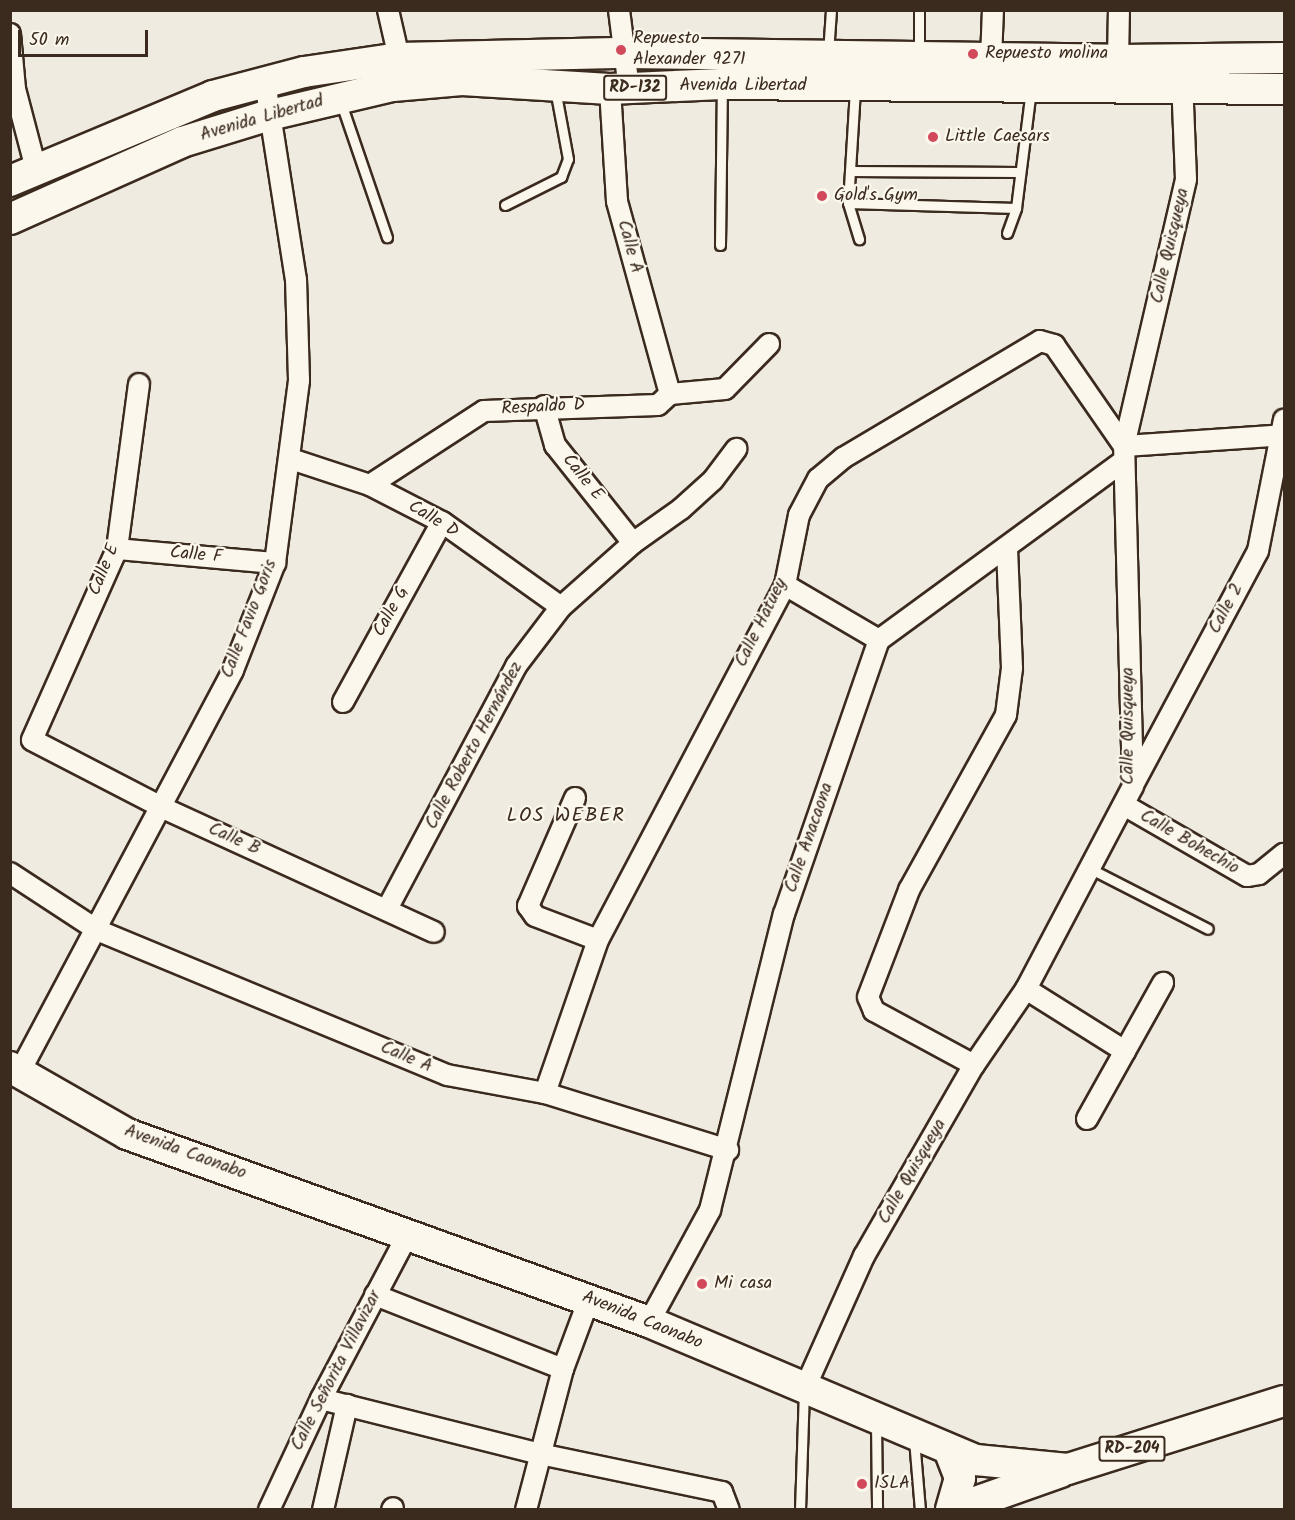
<!DOCTYPE html>
<meta charset="utf-8">
<style>
body{margin:0}
#map{position:relative;width:1295px;height:1520px;overflow:hidden;background:#f0ebe0;font-family:Kalam,sans-serif}
div>[style]{position:absolute}
.roads{filter:drop-shadow(2px 0 #3b2a1e) drop-shadow(-2px 0 #3b2a1e) drop-shadow(0 2px #3b2a1e) drop-shadow(0 -2px #3b2a1e)}
.lane>*{height:9px;margin:-4.5px;padding:0 4.5px;transform-origin:4.5px;border-radius:4.5px;background:#fbf7ec}
.street>*{height:20px;margin:-10px;padding:0 10px;transform-origin:10px;border-radius:10px;background:#fbf7ec}
.primary>*{height:30px;margin:-15px;padding:0 15px;transform-origin:15px;border-radius:15px;background:#fbf7ec}
.dots>*{width:16px;height:16px;translate:-50% -50%;box-sizing:border-box;border:3px solid #fbf7ec;border-radius:50%}
span{translate:-50% -50%;white-space:nowrap;text-align:center;line-height:1.15;-webkit-text-stroke:4.5px #fbf7ec;paint-order:stroke}
.shield-label span{padding:2px 4px;background:#fbf7ec;border:2px solid;border-radius:4px;-webkit-text-stroke-width:0}
.shield-label{font-size:16px;color:#3b2a1e;font-weight:700}
.poi-label{font-size:18px;color:#3b2a1e}
.left{translate:0 -50%;text-align:left}
.street-label{font-size:18px;color:#3b2a1e}
.neighbourhood-label{font-size:20px;color:#3b2a1e;letter-spacing:1.5px}
.frame{position:absolute;inset:0;border:12px solid #3b2a1e;pointer-events:none}
.scale{position:absolute;left:18px;top:30px;width:130px;height:27px;box-sizing:border-box;border:3px solid #3b2a1e;border-top:0;padding-left:8px;font-size:18px;line-height:21px;white-space:nowrap;color:#3b2a1e;-webkit-text-stroke:4px #fbf7ec;paint-order:stroke}
</style>
<div id="map">
<div class="roads">
<div class="lane">
<i style="left:919px;top:10px;width:43px;rotate:90deg"></i>
<i style="left:828px;top:53px;width:43px;rotate:-86deg"></i>
<i style="left:855px;top:89px;width:114px;rotate:93.5deg"></i>
<i style="left:848px;top:203px;width:38px;rotate:73deg"></i>
<i style="left:341px;top:103px;width:142px;rotate:71.1deg"></i>
<i style="left:850px;top:171px;width:169px;rotate:0.3deg"></i>
<i style="left:848px;top:203px;width:168px;rotate:1.7deg"></i>
<i style="left:505px;top:205px;width:63px;rotate:-26.6deg"></i>
<i style="left:561px;top:177px;width:19px;rotate:-69deg"></i>
<i style="left:568px;top:159px;width:71px;rotate:-100.5deg"></i>
<i style="left:1007px;top:233px;width:27px;rotate:-70deg"></i>
<i style="left:1016px;top:208px;width:119px;rotate:-82.8deg"></i>
<i style="left:720px;top:245px;width:158px;rotate:-89.3deg"></i>
<i style="left:1091px;top:869px;width:131px;rotate:27.1deg"></i>
<i style="left:876px;top:1422px;width:88px;rotate:89.3deg"></i>
<i style="left:914px;top:1439px;width:71px;rotate:85.2deg"></i>
<i style="left:800px;top:1510px;width:118px;rotate:-88.1deg"></i>
</div>
<div class="street">
<i style="left:388px;top:10px;width:49px;rotate:77.1deg"></i>
<i style="left:619px;top:10px;width:80px;rotate:82.8deg"></i>
<i style="left:10px;top:34px;width:55px;rotate:84.8deg"></i>
<i style="left:15px;top:89px;width:83px;rotate:75.3deg"></i>
<i style="left:991px;top:59px;width:49px;rotate:-87.7deg"></i>
<i style="left:1118px;top:60px;width:50px;rotate:-88.9deg"></i>
<i style="left:139px;top:384px;width:166px;rotate:97.6deg"></i>
<i style="left:117px;top:549px;width:209px;rotate:114deg"></i>
<i style="left:32px;top:740px;width:145px;rotate:27.4deg"></i>
<i style="left:161px;top:807px;width:300px;rotate:24.6deg"></i>
<i style="left:670px;top:394px;width:55px;rotate:-5.2deg"></i>
<i style="left:725px;top:389px;width:63px;rotate:-45.6deg"></i>
<i style="left:544px;top:406px;width:41px;rotate:74.2deg"></i>
<i style="left:555px;top:445px;width:125px;rotate:51.5deg"></i>
<i style="left:291px;top:459px;width:83px;rotate:18.2deg"></i>
<i style="left:370px;top:485px;width:81px;rotate:27.2deg"></i>
<i style="left:442px;top:522px;width:146px;rotate:35.5deg"></i>
<i style="left:370px;top:485px;width:136px;rotate:-33deg"></i>
<i style="left:484px;top:411px;width:174px;rotate:-2deg"></i>
<i style="left:658px;top:405px;width:16px;rotate:-43deg"></i>
<i style="left:670px;top:394px;width:200px;rotate:-105.4deg"></i>
<i style="left:617px;top:201px;width:112px;rotate:-93.6deg"></i>
<i style="left:117px;top:549px;width:159px;rotate:5.1deg"></i>
<i style="left:785px;top:585px;width:109px;rotate:30.3deg"></i>
<i style="left:343px;top:702px;width:205px;rotate:-61.2deg"></i>
<i style="left:1133px;top:785px;width:265px;rotate:-61.9deg"></i>
<i style="left:1258px;top:551px;width:134px;rotate:-78.8deg"></i>
<i style="left:575px;top:798px;width:118px;rotate:113.5deg"></i>
<i style="left:528px;top:906px;width:12px;rotate:55deg"></i>
<i style="left:535px;top:916px;width:67px;rotate:20.9deg"></i>
<i style="left:1124px;top:805px;width:142px;rotate:30deg"></i>
<i style="left:1247px;top:876px;width:12px;rotate:-9deg"></i>
<i style="left:1259px;top:874px;width:32px;rotate:-39deg"></i>
<i style="left:10px;top:873px;width:104px;rotate:33.2deg"></i>
<i style="left:97px;top:930px;width:379px;rotate:22.5deg"></i>
<i style="left:447px;top:1075px;width:100px;rotate:10.4deg"></i>
<i style="left:545px;top:1093px;width:192px;rotate:17.3deg"></i>
<i style="left:387px;top:909px;width:275px;rotate:-62deg"></i>
<i style="left:516px;top:666px;width:74px;rotate:-52.7deg"></i>
<i style="left:561px;top:607px;width:96px;rotate:-41.6deg"></i>
<i style="left:633px;top:543px;width:59px;rotate:-35.3deg"></i>
<i style="left:681px;top:509px;width:43px;rotate:-42.2deg"></i>
<i style="left:713px;top:480px;width:39px;rotate:-53deg"></i>
<i style="left:1026px;top:989px;width:117px;rotate:32.1deg"></i>
<i style="left:974px;top:1065px;width:114px;rotate:-151.6deg"></i>
<i style="left:874px;top:1011px;width:15px;rotate:-113deg"></i>
<i style="left:868px;top:997px;width:115px;rotate:-69deg"></i>
<i style="left:909px;top:890px;width:200px;rotate:-61deg"></i>
<i style="left:1006px;top:715px;width:47px;rotate:-82.7deg"></i>
<i style="left:1012px;top:668px;width:120px;rotate:-92.4deg"></i>
<i style="left:19px;top:1073px;width:456px;rotate:-62deg"></i>
<i style="left:233px;top:670px;width:115px;rotate:-68.6deg"></i>
<i style="left:275px;top:563px;width:185px;rotate:-82.5deg"></i>
<i style="left:299px;top:380px;width:100px;rotate:-91.7deg"></i>
<i style="left:296px;top:280px;width:200px;rotate:-98.9deg"></i>
<i style="left:545px;top:1093px;width:162px;rotate:-70.9deg"></i>
<i style="left:598px;top:940px;width:401px;rotate:-62.2deg"></i>
<i style="left:785px;top:585px;width:71px;rotate:-78.7deg"></i>
<i style="left:799px;top:515px;width:41px;rotate:-62.2deg"></i>
<i style="left:818px;top:479px;width:33px;rotate:-40deg"></i>
<i style="left:843px;top:458px;width:229px;rotate:-30.7deg"></i>
<i style="left:1040px;top:341px;width:15px;rotate:16deg"></i>
<i style="left:1054px;top:345px;width:123px;rotate:55.3deg"></i>
<i style="left:1124px;top:446px;width:160px;rotate:-3.9deg"></i>
<i style="left:1087px;top:1119px;width:156px;rotate:-60.8deg"></i>
<i style="left:375px;top:1295px;width:202px;rotate:21.5deg"></i>
<i style="left:649px;top:1322px;width:128px;rotate:-61.4deg"></i>
<i style="left:710px;top:1210px;width:305px;rotate:-76deg"></i>
<i style="left:784px;top:914px;width:290px;rotate:-70.9deg"></i>
<i style="left:879px;top:640px;width:303px;rotate:-36.2deg"></i>
<i style="left:804px;top:1390px;width:147px;rotate:-65.9deg"></i>
<i style="left:864px;top:1256px;width:220px;rotate:-60.1deg"></i>
<i style="left:974px;top:1065px;width:92px;rotate:-55.6deg"></i>
<i style="left:1026px;top:989px;width:229px;rotate:-62.2deg"></i>
<i style="left:1133px;top:786px;width:340px;rotate:-91.5deg"></i>
<i style="left:1124px;top:446px;width:274px;rotate:-76.9deg"></i>
<i style="left:1186px;top:179px;width:101px;rotate:-92.3deg"></i>
<i style="left:321px;top:1399px;width:226px;rotate:14.1deg"></i>
<i style="left:540px;top:1454px;width:186px;rotate:11.8deg"></i>
<i style="left:722px;top:1492px;width:19px;rotate:69deg"></i>
<i style="left:269px;top:1510px;width:123px;rotate:-64.9deg"></i>
<i style="left:321px;top:1399px;width:187px;rotate:-62.2deg"></i>
<i style="left:323px;top:1510px;width:108px;rotate:-77.1deg"></i>
<i style="left:392px;top:1510px;width:2px;rotate:-63deg"></i>
<i style="left:526px;top:1510px;width:146px;rotate:-75.3deg"></i>
<i style="left:563px;top:1369px;width:75px;rotate:-69.6deg"></i>
</div>
<div class="primary">
<i style="left:10px;top:181px;width:220px;rotate:-22.7deg"></i>
<i style="left:213px;top:96px;width:94px;rotate:-14.8deg"></i>
<i style="left:304px;top:72px;width:96px;rotate:-8.4deg"></i>
<i style="left:399px;top:58px;width:228px;rotate:-1.3deg"></i>
<i style="left:627px;top:53px;width:491px;rotate:0.8deg"></i>
<i style="left:1118px;top:60px;width:166px;rotate:-0.7deg"></i>
<i style="left:10px;top:219px;width:188px;rotate:-24.1deg"></i>
<i style="left:182px;top:142px;width:92px;rotate:-17.1deg"></i>
<i style="left:270px;top:115px;width:126px;rotate:-13.3deg"></i>
<i style="left:393px;top:86px;width:69px;rotate:-5deg"></i>
<i style="left:462px;top:80px;width:148px;rotate:3.5deg"></i>
<i style="left:610px;top:89px;width:112px;rotate:-2.6deg"></i>
<i style="left:722px;top:84px;width:562px;rotate:0.51deg"></i>
<i style="left:10px;top:1067px;width:135px;rotate:29.8deg"></i>
<i style="left:127px;top:1134px;width:555px;rotate:19.81deg"></i>
<i style="left:649px;top:1322px;width:355px;rotate:22.9deg"></i>
<i style="left:976px;top:1460px;width:92px;rotate:5.6deg"></i>
<i style="left:1068px;top:1469px;width:226px;rotate:-17.5deg"></i>
<i style="left:950px;top:1452px;width:28px;rotate:69deg"></i>
<i style="left:960px;top:1478px;width:33px;rotate:106deg"></i>
<i style="left:953px;top:1510px;width:114px;rotate:-19.4deg"></i>
</div>
</div>
<div class="dots">
<i style="left:621px;top:50px;background:#d1495b"></i>
<i style="left:973px;top:54px;background:#d1495b"></i>
<i style="left:933px;top:137px;background:#d1495b"></i>
<i style="left:822px;top:196px;background:#d1495b"></i>
<i style="left:702px;top:1284px;background:#d1495b"></i>
<i style="left:862px;top:1484px;background:#d1495b"></i>
</div>
<div class="shield-label">
<span style="left:635px;top:88px">RD-132</span>
<span style="left:1132px;top:1449px">RD-204</span>
</div>
<div class="poi-label">
<span class="left" style="left:633px;top:50px">Repuesto<br>Alexander 9271</span>
<span class="left" style="left:985px;top:54px">Repuesto molina</span>
<span class="left" style="left:945px;top:137px">Little Caesars</span>
<span class="left" style="left:834px;top:196px">Gold's Gym</span>
<span class="left" style="left:714px;top:1284px">Mi casa</span>
<span class="left" style="left:874px;top:1484px">ISLA</span>
</div>
<div class="street-label">
<span style="left:743px;top:86px">Avenida Libertad</span>
<span style="left:262px;top:119px;rotate:-16deg">Avenida Libertad</span>
<span style="left:1171px;top:246px;rotate:-77deg">Calle Quisqueya</span>
<span style="left:629px;top:247px;rotate:75deg">Calle A</span>
<span style="left:543px;top:408px;rotate:-3deg">Respaldo D</span>
<span style="left:582px;top:478px;rotate:51deg">Calle E</span>
<span style="left:433px;top:520px;rotate:31deg">Calle D</span>
<span style="left:196px;top:556px;rotate:5deg">Calle F</span>
<span style="left:105px;top:570px;rotate:-68deg">Calle E</span>
<span style="left:1227px;top:609px;rotate:-62deg">Calle 2</span>
<span style="left:392px;top:612px;rotate:-61deg">Calle G</span>
<span style="left:250px;top:619px;rotate:-69deg">Calle Favio Goris</span>
<span style="left:762px;top:623px;rotate:-64deg">Calle Hatuey</span>
<span style="left:1129px;top:726px;rotate:-90deg">Calle Quisqueya</span>
<span style="left:475px;top:746px;rotate:-62deg">Calle Roberto Hernández</span>
<span style="left:810px;top:838px;rotate:-71deg">Calle Anacaona</span>
<span style="left:234px;top:840px;rotate:24deg">Calle B</span>
<span style="left:1189px;top:843px;rotate:30deg">Calle Bohechio</span>
<span style="left:406px;top:1058px;rotate:23deg">Calle A</span>
<span style="left:185px;top:1153px;rotate:20deg">Avenida Caonabo</span>
<span style="left:913px;top:1172px;rotate:-60deg">Calle Quisqueya</span>
<span style="left:642px;top:1321px;rotate:22deg">Avenida Caonabo</span>
<span style="left:337px;top:1371px;rotate:-63deg">Calle Señorita Villavizar</span>
</div>
<div class="neighbourhood-label">
<span style="left:566px;top:816px">LOS WEBER</span>
</div>
<div class="frame"></div>
<div class="scale">50 m</div>
</div>
